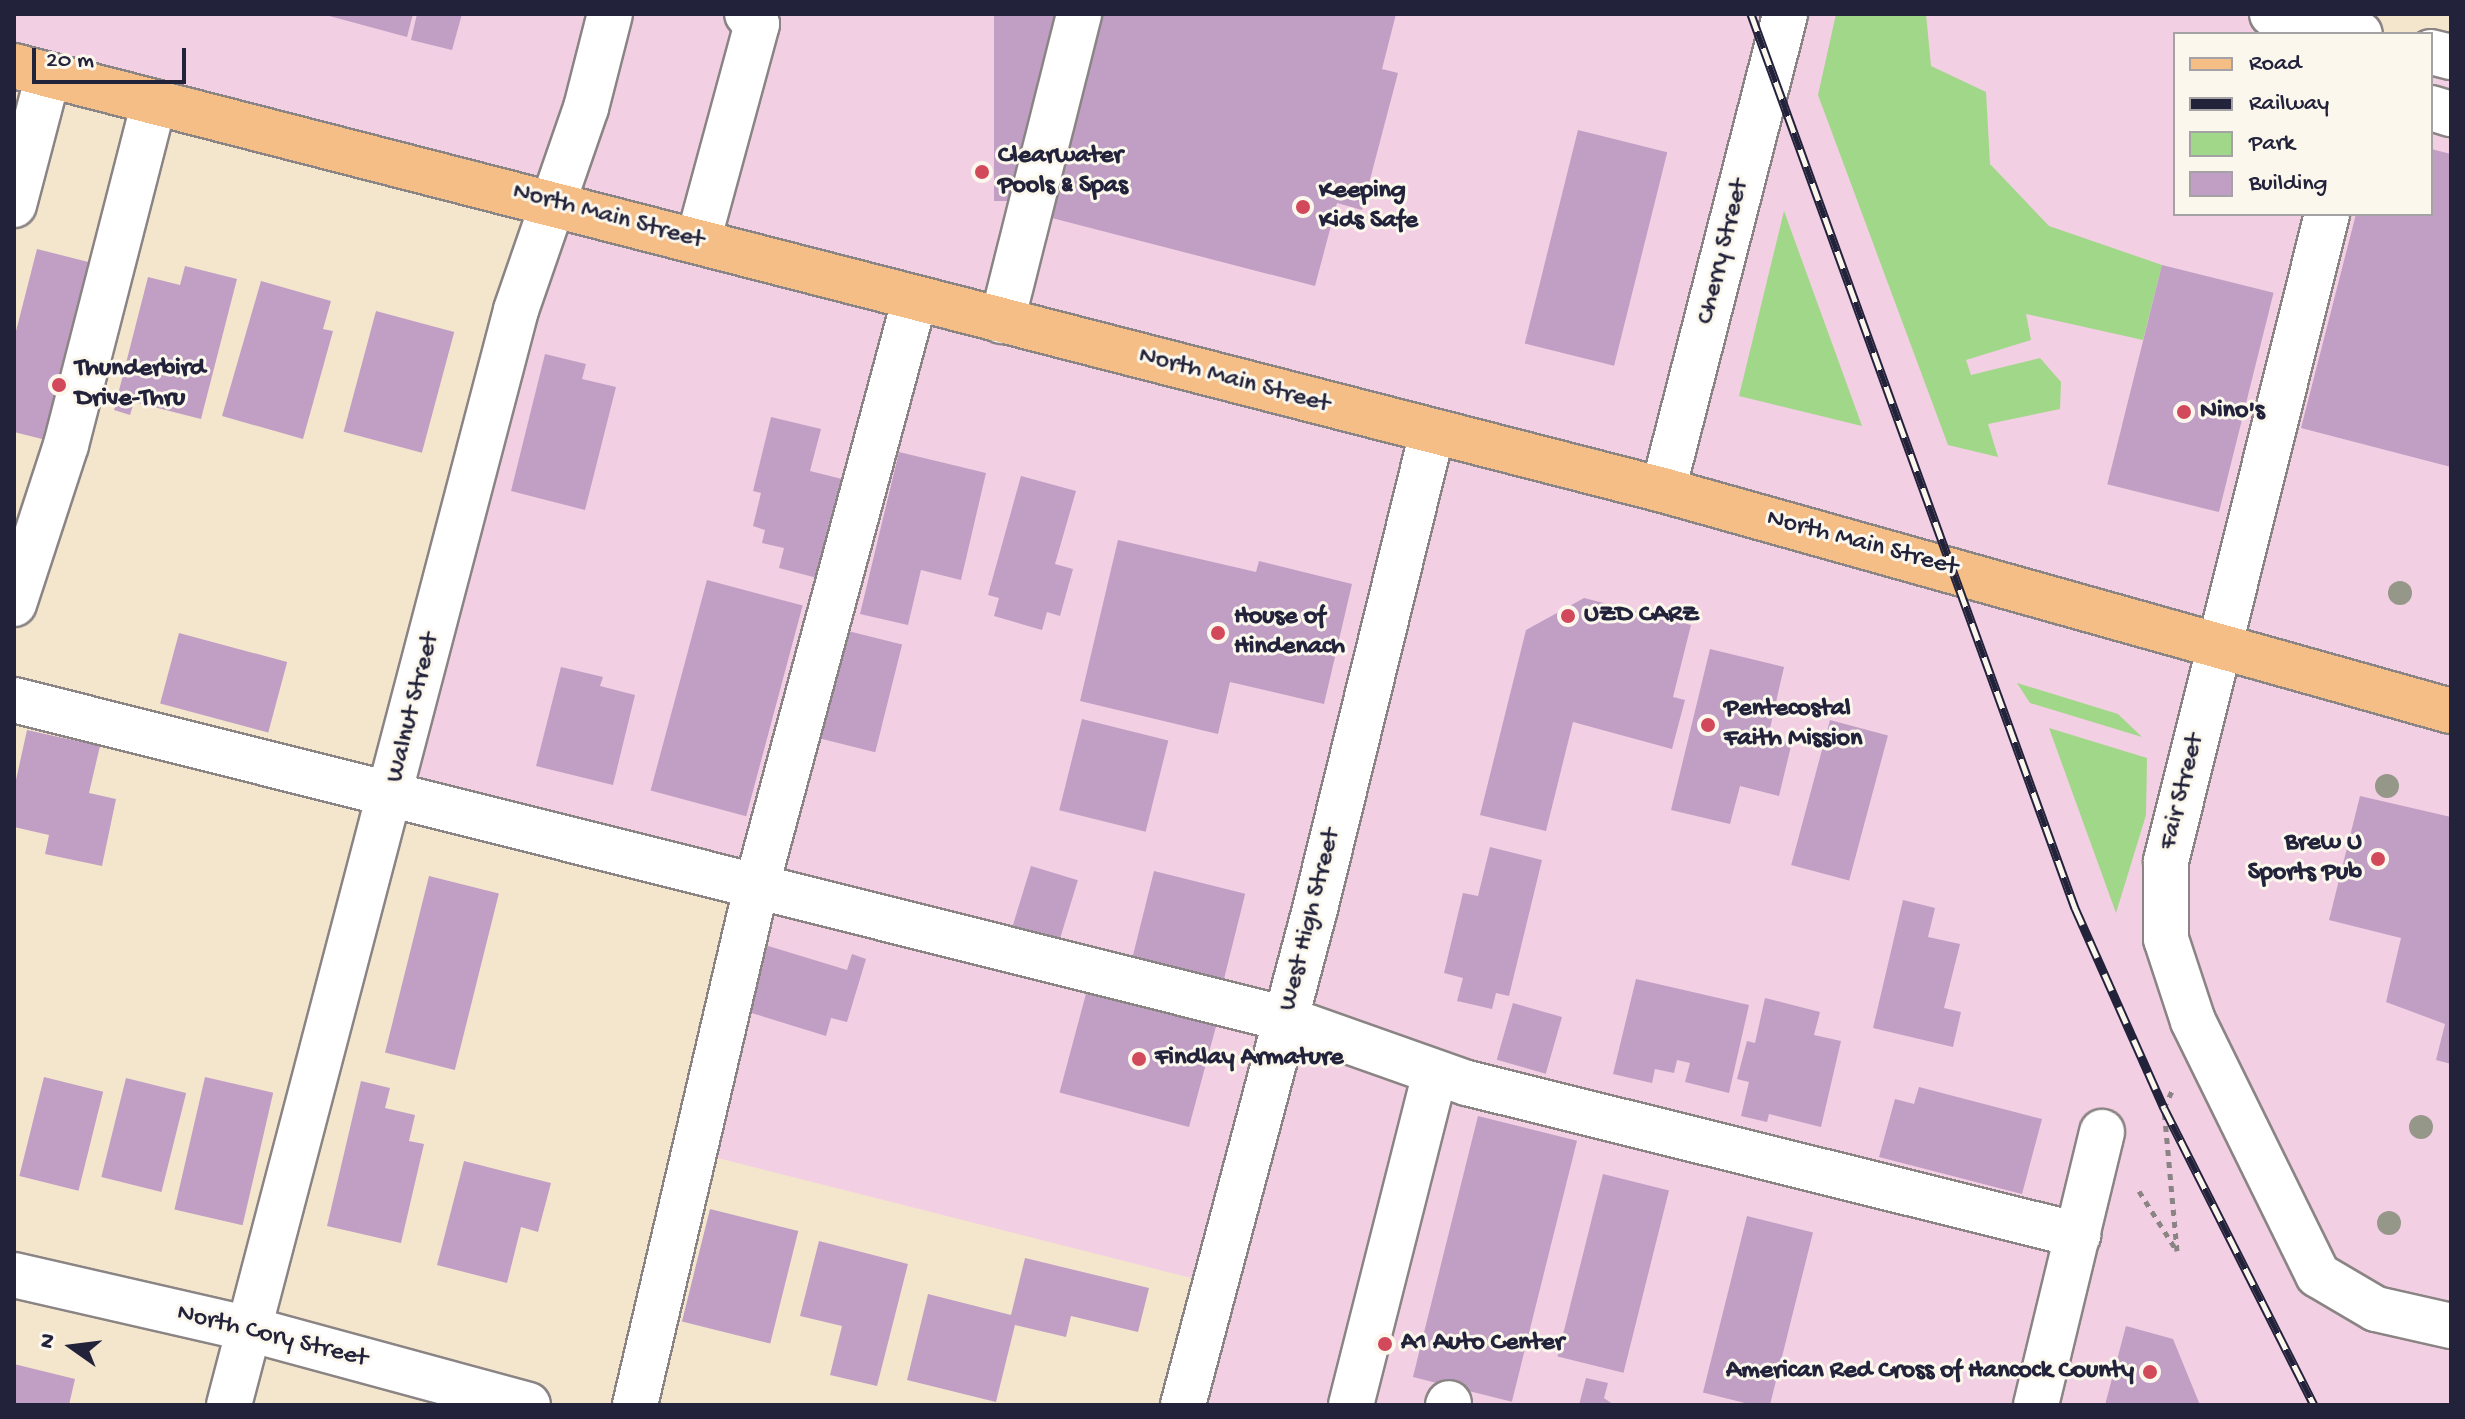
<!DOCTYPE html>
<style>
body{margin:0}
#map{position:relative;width:2465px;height:1419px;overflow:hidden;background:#f4e6cd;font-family:"Gochi Hand",sans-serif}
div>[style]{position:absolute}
.built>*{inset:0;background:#f2cfe2}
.green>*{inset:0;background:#a1d788}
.building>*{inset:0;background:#c19fc5;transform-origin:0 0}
.path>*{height:5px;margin-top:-2.5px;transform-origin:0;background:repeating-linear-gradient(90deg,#8b8484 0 6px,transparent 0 12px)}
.roads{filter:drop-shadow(2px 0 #8b8484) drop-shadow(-2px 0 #8b8484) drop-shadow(0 2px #8b8484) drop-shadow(0 -2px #8b8484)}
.minor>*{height:44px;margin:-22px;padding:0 22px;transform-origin:22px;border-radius:22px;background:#fff}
.major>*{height:44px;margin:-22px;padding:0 22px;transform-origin:22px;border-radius:22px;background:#f6be87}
.rail>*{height:9px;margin-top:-4.5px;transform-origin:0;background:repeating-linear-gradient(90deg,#fbf7ec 0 18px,#22223b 0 36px);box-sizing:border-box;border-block:2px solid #22223b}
.trees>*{width:24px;height:24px;margin:-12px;border-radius:50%;background:#959889}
.dots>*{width:22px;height:22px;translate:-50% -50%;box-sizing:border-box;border:4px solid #fbf7ec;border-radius:50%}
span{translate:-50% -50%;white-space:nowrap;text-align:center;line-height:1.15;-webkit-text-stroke:6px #fbf7ec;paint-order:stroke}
.poi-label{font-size:26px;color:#22223b;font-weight:700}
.left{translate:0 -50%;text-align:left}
.right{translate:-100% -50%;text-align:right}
.street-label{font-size:26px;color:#22223b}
.frame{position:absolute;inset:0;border:16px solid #22223b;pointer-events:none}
.legend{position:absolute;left:2173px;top:32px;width:260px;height:184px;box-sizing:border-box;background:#fbf7ec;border:2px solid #a4a2a5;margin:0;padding:10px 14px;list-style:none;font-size:24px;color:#22223b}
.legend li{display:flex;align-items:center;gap:16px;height:40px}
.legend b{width:40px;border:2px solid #a4a2a5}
.north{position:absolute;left:32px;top:1307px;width:80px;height:80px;-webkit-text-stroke:6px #fbf7ec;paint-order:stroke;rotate:284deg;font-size:22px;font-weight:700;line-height:32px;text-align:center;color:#22223b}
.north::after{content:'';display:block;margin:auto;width:28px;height:36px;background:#22223b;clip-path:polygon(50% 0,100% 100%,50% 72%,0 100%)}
.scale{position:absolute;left:32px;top:48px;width:154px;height:36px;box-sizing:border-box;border:4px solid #22223b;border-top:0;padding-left:10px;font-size:24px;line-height:28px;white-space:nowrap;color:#22223b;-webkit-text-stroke:6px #fbf7ec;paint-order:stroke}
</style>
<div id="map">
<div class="built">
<i style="clip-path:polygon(14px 14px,2284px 14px,2361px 34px,2175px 34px,2175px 214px,2431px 214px,2431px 52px,2451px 57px,2451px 1405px,1183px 1405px,1215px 1284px,694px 1152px,756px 888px,391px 797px,553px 202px,14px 66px)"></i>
</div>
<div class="green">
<i style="clip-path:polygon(1836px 14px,1926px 14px,1931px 66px,1986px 92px,1990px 164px,2049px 226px,2162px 265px,2143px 340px,2026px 314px,2031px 340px,1966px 360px,1971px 375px,2040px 358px,2061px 382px,2060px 409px,1988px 424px,1998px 457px,1948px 445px,1818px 95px)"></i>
<i style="clip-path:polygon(1784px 211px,1862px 426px,1739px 396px)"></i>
<i style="clip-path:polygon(2017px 683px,2118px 714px,2142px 737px,2030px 703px)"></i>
<i style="clip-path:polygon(2049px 728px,2147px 758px,2146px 815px,2116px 913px)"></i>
</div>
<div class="building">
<i style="clip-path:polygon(322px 14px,413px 14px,407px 37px)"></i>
<i style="clip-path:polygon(417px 14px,462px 14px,452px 50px,411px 40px)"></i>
<i style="left:994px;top:14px;width:68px;height:187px"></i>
<i style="clip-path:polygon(1100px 14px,1396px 14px,1382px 69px,1398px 73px,1362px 210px,1337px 203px,1315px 286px,1048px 217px)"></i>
<i style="left:1578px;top:130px;width:92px;height:220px;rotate:14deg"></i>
<i style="clip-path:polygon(2431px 149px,2451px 154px,2451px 467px,2301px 428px,2356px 214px,2431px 214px)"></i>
<i style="clip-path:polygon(37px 249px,132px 273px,86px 450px,14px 432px,14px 339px)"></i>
<i style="left:2162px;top:265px;width:115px;height:226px;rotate:14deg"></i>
<i style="clip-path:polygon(185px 266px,237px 279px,201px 419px,134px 402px,130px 415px,114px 410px,148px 277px,180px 285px)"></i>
<i style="clip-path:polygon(261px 281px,331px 301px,323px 329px,333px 331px,303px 439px,222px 416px)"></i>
<i style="left:376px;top:311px;width:81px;height:125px;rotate:15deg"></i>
<i style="clip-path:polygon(545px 354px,586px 364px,582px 379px,616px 387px,585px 510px,511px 491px)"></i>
<i style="clip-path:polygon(771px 417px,821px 429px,810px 471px,846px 480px,821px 579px,779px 568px,784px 548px,762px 543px,765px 530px,753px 526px,761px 493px,753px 491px)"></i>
<i style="clip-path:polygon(899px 452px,986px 473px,961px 580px,921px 570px,908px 625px,860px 614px)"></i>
<i style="clip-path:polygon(1021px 476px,1076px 491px,1055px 564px,1073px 569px,1060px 616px,1047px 612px,1042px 630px,994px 616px,999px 598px,988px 595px)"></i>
<i style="clip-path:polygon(1118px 540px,1256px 572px,1259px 561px,1352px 584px,1324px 704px,1230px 682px,1218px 734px,1080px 701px)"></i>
<i style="left:707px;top:580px;width:99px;height:218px;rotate:15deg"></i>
<i style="clip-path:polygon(1584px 598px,1691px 625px,1673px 697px,1685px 700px,1672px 749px,1573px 722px,1546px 831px,1480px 815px,1526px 630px)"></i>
<i style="left:840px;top:629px;width:64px;height:111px;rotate:14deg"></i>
<i style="left:179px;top:633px;width:112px;height:73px;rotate:15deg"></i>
<i style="clip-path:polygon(1710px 649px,1784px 667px,1768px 737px,1792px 742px,1779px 796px,1740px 786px,1730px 824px,1671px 810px)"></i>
<i style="clip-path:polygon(561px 667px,603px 677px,600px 686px,635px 695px,613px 785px,536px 766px)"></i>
<i style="left:1082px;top:719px;width:89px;height:94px;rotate:14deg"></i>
<i style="left:1830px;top:720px;width:60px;height:150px;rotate:15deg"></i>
<i style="clip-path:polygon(27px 730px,100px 746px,89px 793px,116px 799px,102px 866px,45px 854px,49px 835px,14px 827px,14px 789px)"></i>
<i style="clip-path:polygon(2360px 796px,2451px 817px,2451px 1064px,2436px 1060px,2445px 1024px,2386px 1002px,2401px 938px,2329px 920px)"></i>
<i style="clip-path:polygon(1490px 847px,1542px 860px,1509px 996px,1496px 993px,1492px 1009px,1457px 1001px,1463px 978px,1444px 973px,1463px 893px,1478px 896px)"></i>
<i style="left:1031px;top:866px;width:49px;height:68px;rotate:17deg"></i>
<i style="left:1154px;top:871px;width:94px;height:88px;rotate:14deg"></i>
<i style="left:429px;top:876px;width:72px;height:182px;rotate:14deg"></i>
<i style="clip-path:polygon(1903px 900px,1935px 908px,1928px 937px,1960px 944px,1944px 1008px,1961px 1012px,1953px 1047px,1873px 1028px)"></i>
<i style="clip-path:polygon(765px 945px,847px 970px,852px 954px,866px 959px,847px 1022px,831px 1018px,826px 1036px,745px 1011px)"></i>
<i style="clip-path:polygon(1636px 979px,1749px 1005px,1729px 1093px,1685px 1082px,1690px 1063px,1677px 1060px,1674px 1073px,1655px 1069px,1652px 1083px,1613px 1074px)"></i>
<i style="left:1087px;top:990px;width:134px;height:106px;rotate:15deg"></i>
<i style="clip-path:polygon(1765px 998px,1820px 1012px,1814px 1035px,1841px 1041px,1821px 1127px,1769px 1114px,1767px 1122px,1741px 1116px,1749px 1082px,1737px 1079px,1747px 1041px,1755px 1043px)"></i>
<i style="left:1513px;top:1003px;width:51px;height:59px;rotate:16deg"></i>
<i style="left:44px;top:1077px;width:61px;height:102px;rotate:14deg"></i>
<i style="left:205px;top:1077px;width:70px;height:136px;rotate:13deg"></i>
<i style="left:126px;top:1078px;width:62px;height:102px;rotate:14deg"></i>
<i style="clip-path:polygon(361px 1081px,390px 1088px,385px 1108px,415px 1115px,409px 1141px,424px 1144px,401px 1243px,327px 1226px)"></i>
<i style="clip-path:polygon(1919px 1087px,2042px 1119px,2022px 1194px,1879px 1157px,1895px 1099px,1914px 1104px)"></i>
<i style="left:1478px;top:1116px;width:102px;height:269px;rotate:14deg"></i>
<i style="clip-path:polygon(464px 1161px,551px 1183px,538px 1232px,521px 1227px,507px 1283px,437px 1265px)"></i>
<i style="left:1603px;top:1174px;width:68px;height:188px;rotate:14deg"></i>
<i style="left:710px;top:1209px;width:91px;height:116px;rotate:14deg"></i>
<i style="left:1747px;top:1216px;width:68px;height:182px;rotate:14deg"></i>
<i style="clip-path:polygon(819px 1241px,908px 1264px,877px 1386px,830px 1375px,842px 1326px,800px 1316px)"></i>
<i style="clip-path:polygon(1025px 1258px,1149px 1288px,1138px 1332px,1071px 1316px,1066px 1337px,1015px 1325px,996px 1402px,907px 1380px,928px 1294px,1011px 1315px)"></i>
<i style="clip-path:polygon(2126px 1326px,2173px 1339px,2200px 1405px,2105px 1405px)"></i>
<i style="clip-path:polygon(14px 1364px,75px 1379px,69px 1405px,14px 1405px)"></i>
<i style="clip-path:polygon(1586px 1378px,1608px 1383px,1604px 1398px,1614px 1405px,1579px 1405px)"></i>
</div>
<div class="path">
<i style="left:2139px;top:1191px;width:71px;rotate:57.7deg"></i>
<i style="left:2177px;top:1251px;width:144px;rotate:-95.2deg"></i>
<i style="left:2164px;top:1108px;width:19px;rotate:-65deg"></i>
</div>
<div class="roads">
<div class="minor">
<i style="left:2272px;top:14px;width:90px;rotate:12.8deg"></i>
<i style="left:2431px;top:52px;width:21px;rotate:14deg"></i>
<i style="left:2431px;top:108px;width:21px;rotate:17deg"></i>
<i style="left:14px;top:205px;width:134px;rotate:-75.3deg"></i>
<i style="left:2327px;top:214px;width:667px;rotate:103.97deg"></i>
<i style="left:2166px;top:861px;width:78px;rotate:90deg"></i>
<i style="left:2166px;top:939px;width:86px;rotate:71.8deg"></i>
<i style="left:2193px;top:1021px;width:283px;rotate:63.8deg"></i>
<i style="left:2318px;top:1275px;width:67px;rotate:30.4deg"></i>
<i style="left:2376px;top:1309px;width:77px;rotate:12.8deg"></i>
<i style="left:698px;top:241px;width:225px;rotate:-74.8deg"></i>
<i style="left:757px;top:24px;width:14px;rotate:-135deg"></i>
<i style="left:1002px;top:321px;width:317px;rotate:-75.9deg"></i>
<i style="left:1663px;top:490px;width:491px;rotate:-75.6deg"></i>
<i style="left:14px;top:604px;width:167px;rotate:-71.9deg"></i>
<i style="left:66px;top:445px;width:353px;rotate:-75.6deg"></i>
<i style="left:14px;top:700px;width:1311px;rotate:14.08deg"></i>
<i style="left:1286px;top:1019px;width:192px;rotate:19.5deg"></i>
<i style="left:1467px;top:1083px;width:630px;rotate:13.97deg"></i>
<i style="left:14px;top:1275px;width:241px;rotate:12.9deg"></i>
<i style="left:249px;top:1329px;width:289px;rotate:15.2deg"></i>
<i style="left:229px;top:1405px;width:1132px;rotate:-75.31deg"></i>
<i style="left:516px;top:310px;width:214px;rotate:-70.9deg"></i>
<i style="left:586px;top:108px;width:97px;rotate:-75.7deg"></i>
<i style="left:635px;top:1405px;width:531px;rotate:-76.83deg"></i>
<i style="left:756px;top:888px;width:611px;rotate:-74.92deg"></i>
<i style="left:1183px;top:1405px;width:513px;rotate:-75.1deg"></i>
<i style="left:1315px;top:909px;width:490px;rotate:-76.2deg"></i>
<i style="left:1351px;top:1405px;width:343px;rotate:-75.8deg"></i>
<i style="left:1448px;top:1405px;width:2px;rotate:-63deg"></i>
<i style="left:2036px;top:1405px;width:281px;rotate:-76.4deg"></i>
</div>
<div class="major">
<i style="left:14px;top:66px;width:1703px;rotate:14.42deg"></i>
<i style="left:1663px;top:490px;width:818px;rotate:15.67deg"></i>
</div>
</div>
<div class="rail">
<i style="left:1751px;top:14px;width:951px;rotate:70.08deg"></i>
<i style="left:2075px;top:908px;width:219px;rotate:66deg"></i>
<i style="left:2164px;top:1108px;width:333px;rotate:63.2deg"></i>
</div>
<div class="trees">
<i style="left:2400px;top:593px"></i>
<i style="left:2387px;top:786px"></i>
<i style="left:2421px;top:1127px"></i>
<i style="left:2389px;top:1223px"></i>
</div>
<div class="dots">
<i style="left:982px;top:172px;background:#d1495b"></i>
<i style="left:1303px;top:207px;background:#d1495b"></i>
<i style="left:59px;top:385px;background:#d1495b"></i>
<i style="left:2184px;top:412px;background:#d1495b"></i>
<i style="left:1568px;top:616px;background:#d1495b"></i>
<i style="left:1218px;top:633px;background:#d1495b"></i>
<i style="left:1708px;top:725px;background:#d1495b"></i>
<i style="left:2378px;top:859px;background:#d1495b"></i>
<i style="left:1139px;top:1059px;background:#d1495b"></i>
<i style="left:1385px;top:1344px;background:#d1495b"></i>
<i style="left:2150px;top:1372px;background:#d1495b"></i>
</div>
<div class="poi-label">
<span class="left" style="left:998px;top:172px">Clearwater<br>Pools &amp; Spas</span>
<span class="left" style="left:1319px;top:207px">Keeping<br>Kids Safe</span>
<span class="left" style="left:75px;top:385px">Thunderbird<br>Drive-Thru</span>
<span class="left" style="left:2200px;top:412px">Nino's</span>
<span class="left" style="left:1584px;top:616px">UZD CARZ</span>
<span class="left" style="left:1234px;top:633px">House of<br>Hindenach</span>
<span class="left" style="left:1724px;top:725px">Pentecostal<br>Faith Mission</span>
<span class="right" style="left:2362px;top:859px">Brew U<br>Sports Pub</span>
<span class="left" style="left:1155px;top:1059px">Findlay Armature</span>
<span class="left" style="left:1401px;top:1344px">A1 Auto Center</span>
<span class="right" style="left:2134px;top:1372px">American Red Cross of Hancock County</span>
</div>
<div class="street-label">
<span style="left:608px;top:217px;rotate:15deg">North Main Street</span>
<span style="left:1724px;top:252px;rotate:-76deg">Cherry Street</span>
<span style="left:1234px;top:381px;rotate:15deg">North Main Street</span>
<span style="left:1862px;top:544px;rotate:15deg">North Main Street</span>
<span style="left:414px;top:708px;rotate:-76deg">Walnut Street</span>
<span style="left:2183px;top:792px;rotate:-76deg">Fair Street</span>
<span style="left:1311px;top:920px;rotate:-76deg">West High Street</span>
<span style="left:272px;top:1337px;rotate:14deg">North Cory Street</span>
</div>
<div class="frame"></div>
<ul class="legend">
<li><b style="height:10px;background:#f6be87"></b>Road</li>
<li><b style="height:10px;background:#22223b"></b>Railway</li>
<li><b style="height:22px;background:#a1d788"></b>Park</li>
<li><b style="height:22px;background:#c19fc5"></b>Building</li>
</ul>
<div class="north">N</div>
<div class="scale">20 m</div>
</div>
